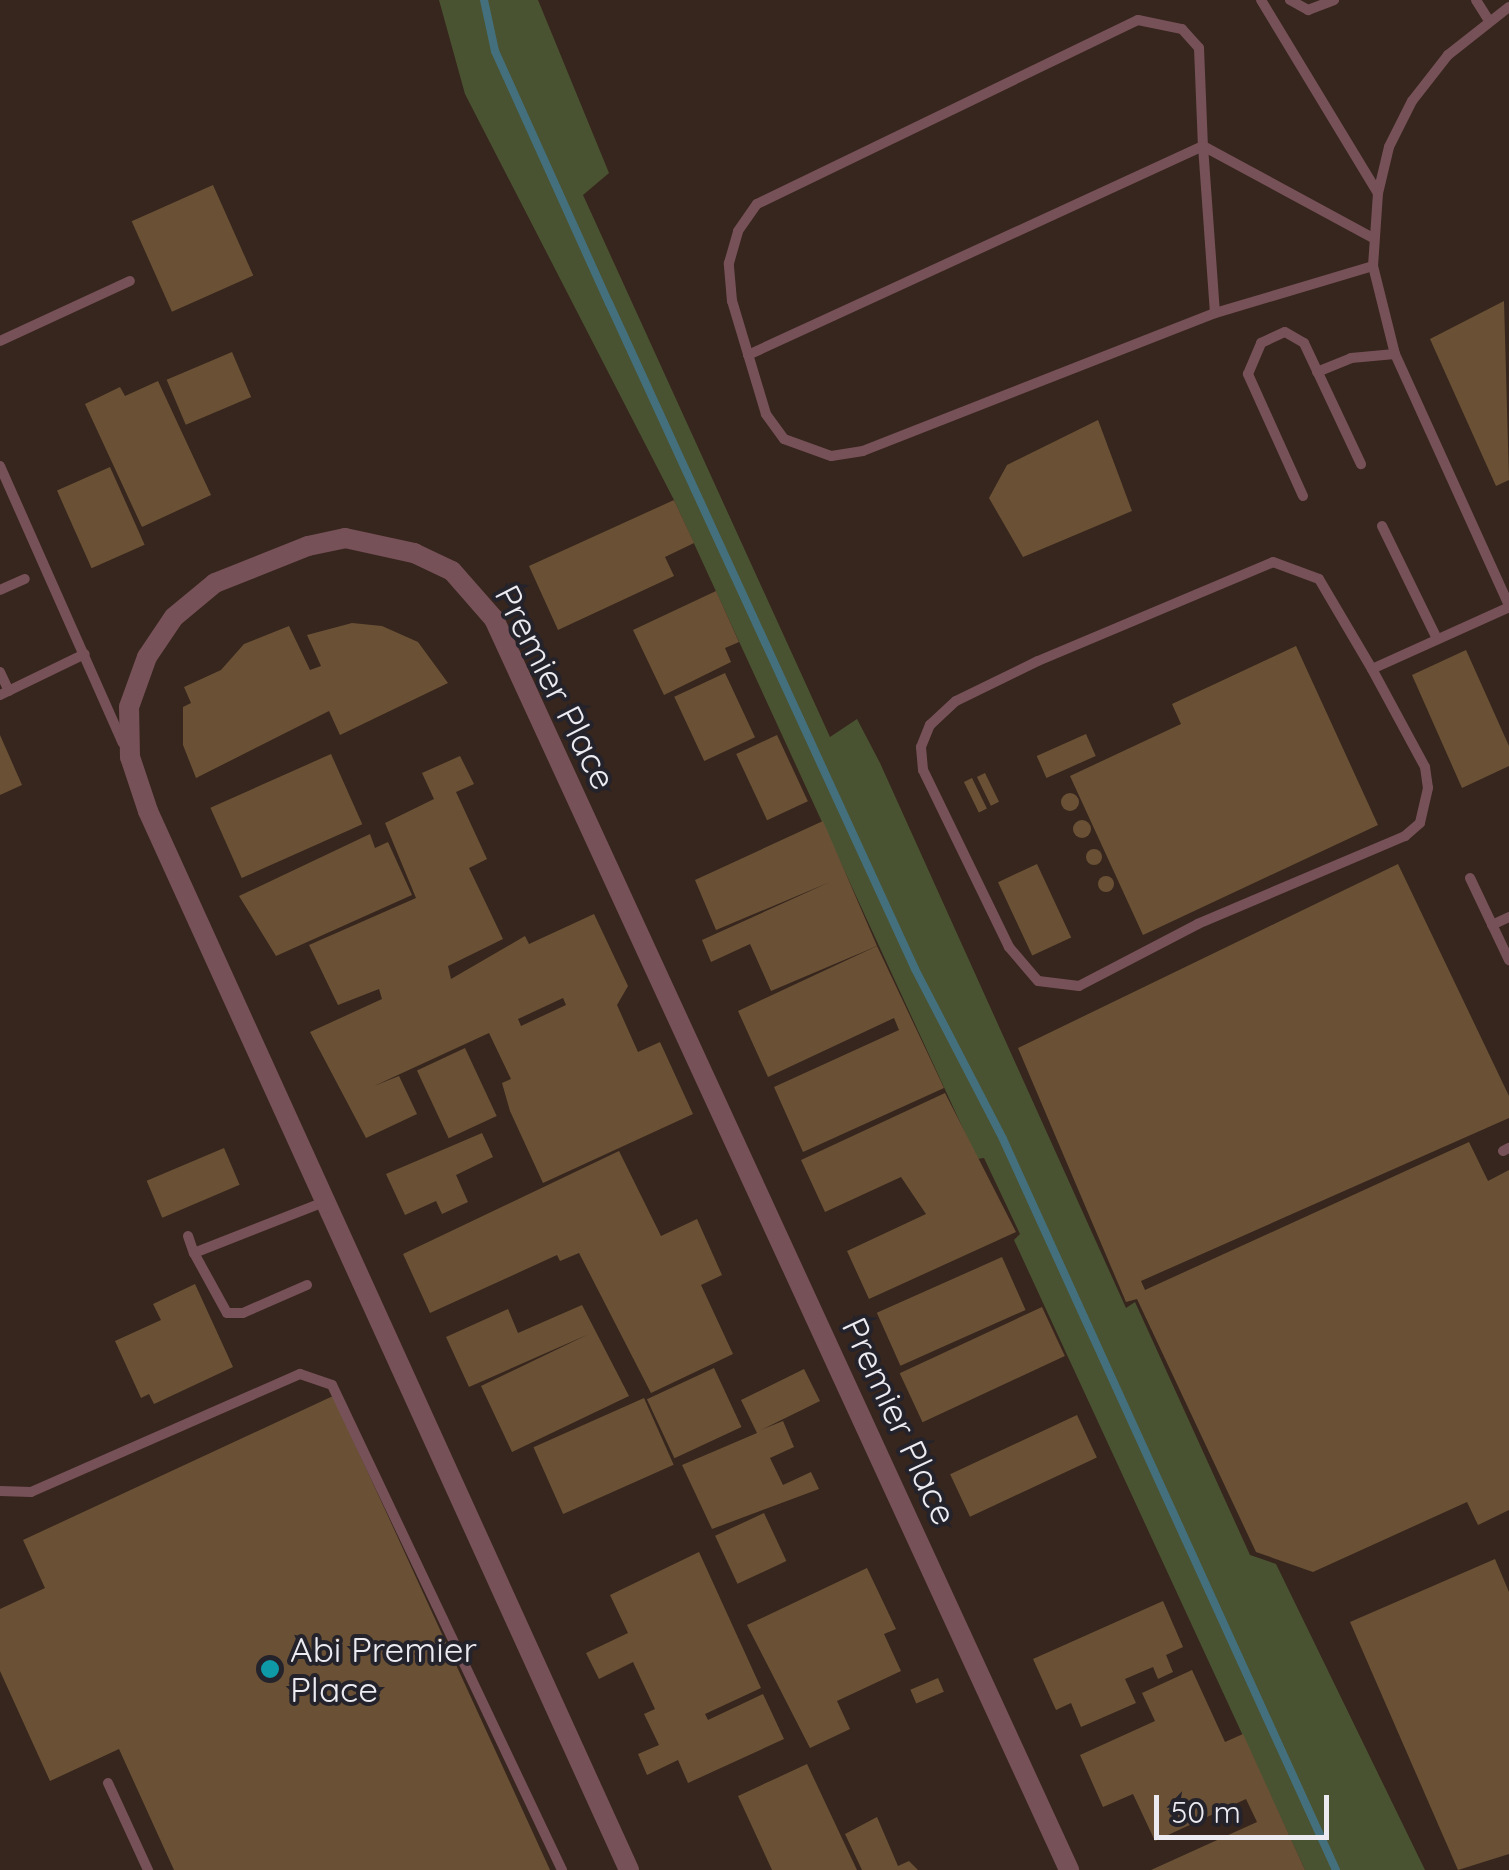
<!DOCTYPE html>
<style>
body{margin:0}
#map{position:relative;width:1509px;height:1870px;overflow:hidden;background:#24222b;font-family:Quicksand,sans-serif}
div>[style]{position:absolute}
.industrial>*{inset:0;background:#37261e;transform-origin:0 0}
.forest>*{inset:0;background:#4a5331}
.stream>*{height:8px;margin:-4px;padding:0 4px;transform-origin:4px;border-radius:4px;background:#44707e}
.building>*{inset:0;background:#6a5135;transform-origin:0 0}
.round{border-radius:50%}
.service>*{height:10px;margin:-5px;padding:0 5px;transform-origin:5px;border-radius:5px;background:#775158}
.minor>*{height:20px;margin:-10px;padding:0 10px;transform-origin:10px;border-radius:10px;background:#775158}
.dots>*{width:28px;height:28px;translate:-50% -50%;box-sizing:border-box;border:5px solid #24222b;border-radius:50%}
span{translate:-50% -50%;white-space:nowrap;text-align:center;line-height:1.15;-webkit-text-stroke:8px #24222b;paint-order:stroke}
.street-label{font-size:35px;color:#ecebf1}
.poi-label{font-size:35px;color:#ecebf1}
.left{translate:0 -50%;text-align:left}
.scale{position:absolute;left:1154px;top:1795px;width:175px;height:45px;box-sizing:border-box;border:5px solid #ecebf1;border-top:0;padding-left:12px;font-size:30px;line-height:35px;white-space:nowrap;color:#ecebf1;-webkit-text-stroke:8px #24222b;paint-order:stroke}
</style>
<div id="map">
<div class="industrial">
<i style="left:0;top:0;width:1509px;height:1870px"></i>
</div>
<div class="forest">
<i style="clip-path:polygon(439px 0,538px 0,609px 173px,583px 195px,830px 737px,857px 719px,880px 763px,1126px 1308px,1135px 1302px,1250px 1555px,1276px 1564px,1425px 1870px,1305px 1870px,1014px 1240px,1020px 1234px,984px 1158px,977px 1159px,674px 500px,465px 94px)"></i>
</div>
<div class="stream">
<i style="left:484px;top:0;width:52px;rotate:77.8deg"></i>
<i style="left:495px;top:51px;width:277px;rotate:65.7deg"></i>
<i style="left:609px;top:303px;width:733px;rotate:65.32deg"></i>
<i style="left:915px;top:969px;width:191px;rotate:62.6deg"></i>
<i style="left:1003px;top:1139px;width:803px;rotate:65.51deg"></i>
</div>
<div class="building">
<i style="left:213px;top:185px;width:99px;height:89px;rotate:66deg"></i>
<i style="clip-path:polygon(1504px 301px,1509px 480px,1496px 486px,1430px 339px)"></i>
<i style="left:232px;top:352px;width:49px;height:71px;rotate:67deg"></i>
<i style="clip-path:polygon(158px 381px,211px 495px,142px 527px,85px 404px,120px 387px,125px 396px)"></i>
<i style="clip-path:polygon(1098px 420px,1132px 511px,1023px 557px,989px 498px,1007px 465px)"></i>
<i style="left:110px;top:467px;width:85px;height:58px;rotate:66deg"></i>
<i style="clip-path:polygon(674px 500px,694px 543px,665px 557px,674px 576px,558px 630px,529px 566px)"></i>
<i style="clip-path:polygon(716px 591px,739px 642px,725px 648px,731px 662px,664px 695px,633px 630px)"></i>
<i style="clip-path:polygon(352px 623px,382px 626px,418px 642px,448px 683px,340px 735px,329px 711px,196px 778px,183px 745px,183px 707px,191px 703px,184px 687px,221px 670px,244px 644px,289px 626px,310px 670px,321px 666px,307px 635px)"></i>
<i style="clip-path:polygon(1296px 646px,1378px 825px,1143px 935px,1070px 776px,1181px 724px,1172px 704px)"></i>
<i style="clip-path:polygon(1466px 650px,1509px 746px,1509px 766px,1462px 788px,1412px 675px)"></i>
<i style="left:725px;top:673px;width:71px;height:56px;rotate:65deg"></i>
<i style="left:1086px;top:734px;width:24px;height:54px;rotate:66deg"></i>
<i style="clip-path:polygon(0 735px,22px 785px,0 795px)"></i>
<i style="left:777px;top:735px;width:73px;height:45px;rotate:65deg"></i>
<i style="left:331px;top:754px;width:77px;height:132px;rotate:66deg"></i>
<i style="clip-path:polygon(evenodd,460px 756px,474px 784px,456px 792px,487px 859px,469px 868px,503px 939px,448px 966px,451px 979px,525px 936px,529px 944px,594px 914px,628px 986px,617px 1005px,638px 1052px,660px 1042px,693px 1114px,543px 1183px,510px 1111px,502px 1083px,511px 1079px,489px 1033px,374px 1086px,399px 1076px,417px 1114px,366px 1138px,310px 1032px,382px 999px,379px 989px,338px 1005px,309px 945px,416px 898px,385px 823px,434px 799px,422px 773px,460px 756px,563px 998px,566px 1005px,521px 1026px,518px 1019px,563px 998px)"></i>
<i style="left:985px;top:773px;width:32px;height:9px;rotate:64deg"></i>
<i style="left:972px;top:778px;width:34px;height:9px;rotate:64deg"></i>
<i class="round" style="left:1061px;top:793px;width:18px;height:18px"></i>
<i class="round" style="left:1073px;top:820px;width:18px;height:18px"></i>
<i style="clip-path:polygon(823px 821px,877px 946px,771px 991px,750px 944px,711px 962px,702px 940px,830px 882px,716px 930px,695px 880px)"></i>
<i style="clip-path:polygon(370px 834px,375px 848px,388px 842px,412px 895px,276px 956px,239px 896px)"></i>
<i class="round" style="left:1086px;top:849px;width:16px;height:16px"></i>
<i style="left:1037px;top:864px;width:81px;height:43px;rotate:65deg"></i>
<i style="clip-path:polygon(1398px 864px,1509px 1096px,1509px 1118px,1141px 1281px,1145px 1290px,1469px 1142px,1488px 1181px,1509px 1170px,1509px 1510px,1478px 1525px,1467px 1502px,1313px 1572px,1256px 1552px,1137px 1299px,1126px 1302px,1018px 1048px)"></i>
<i class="round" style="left:1098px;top:876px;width:16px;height:16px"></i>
<i style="clip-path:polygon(877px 946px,944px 1088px,803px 1152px,774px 1087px,899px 1030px,894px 1018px,768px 1077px,738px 1011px)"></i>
<i style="left:465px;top:1048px;width:75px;height:53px;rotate:65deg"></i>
<i style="clip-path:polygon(945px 1093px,1016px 1232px,869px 1299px,847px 1251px,926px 1214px,901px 1177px,825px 1212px,801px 1160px)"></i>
<i style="clip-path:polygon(482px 1133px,493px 1157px,456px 1175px,468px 1202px,442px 1214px,436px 1201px,405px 1215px,386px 1174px)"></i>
<i style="left:224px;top:1148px;width:40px;height:84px;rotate:67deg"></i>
<i style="clip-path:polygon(619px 1151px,661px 1236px,697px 1219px,722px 1275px,701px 1285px,733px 1354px,651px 1393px,579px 1253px,560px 1261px,557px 1255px,430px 1313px,403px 1254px)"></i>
<i style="left:1002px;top:1257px;width:58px;height:137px;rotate:66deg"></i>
<i style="clip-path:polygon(195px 1284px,233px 1367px,154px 1404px,149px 1394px,141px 1398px,115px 1341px,161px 1320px,153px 1304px)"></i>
<i style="clip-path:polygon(582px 1305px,629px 1396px,512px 1452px,481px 1386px,589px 1334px,469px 1387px,446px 1337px,508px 1309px,518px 1333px)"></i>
<i style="left:1042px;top:1307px;width:54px;height:157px;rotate:65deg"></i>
<i style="left:714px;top:1368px;width:65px;height:74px;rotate:65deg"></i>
<i style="clip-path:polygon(804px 1369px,820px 1401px,761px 1430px,783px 1421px,794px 1447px,770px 1458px,783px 1485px,811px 1472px,819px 1489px,712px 1529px,682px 1465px,757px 1433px,741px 1400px)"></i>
<i style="clip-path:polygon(333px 1396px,550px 1870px,174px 1870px,119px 1749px,50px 1781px,0 1671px,0 1609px,45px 1588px,23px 1540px)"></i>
<i style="left:644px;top:1398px;width:73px;height:121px;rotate:66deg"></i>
<i style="left:1077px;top:1415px;width:47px;height:140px;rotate:65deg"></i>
<i style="left:764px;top:1513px;width:53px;height:54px;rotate:65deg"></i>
<i style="clip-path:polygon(699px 1552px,761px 1688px,705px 1714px,708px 1720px,763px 1694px,784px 1739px,688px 1783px,678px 1760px,647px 1775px,638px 1754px,659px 1745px,644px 1714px,655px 1709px,633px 1662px,599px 1679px,586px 1653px,628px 1633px,610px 1595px)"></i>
<i style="clip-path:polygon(1495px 1559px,1509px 1592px,1509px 1854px,1458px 1870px,1350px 1622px)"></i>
<i style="clip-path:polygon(867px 1568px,896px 1629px,884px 1634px,901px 1671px,837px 1701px,850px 1729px,810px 1748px,747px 1625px)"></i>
<i style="clip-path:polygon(1163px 1601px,1183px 1647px,1166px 1655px,1173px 1672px,1158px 1679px,1153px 1667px,1125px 1679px,1136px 1703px,1081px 1727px,1071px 1703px,1056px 1710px,1033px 1659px)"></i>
<i style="clip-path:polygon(1192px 1670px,1225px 1742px,1243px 1734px,1305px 1870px,1151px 1870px,1257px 1822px,1246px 1799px,1155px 1841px,1133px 1794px,1103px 1807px,1080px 1755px,1155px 1721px,1142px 1693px)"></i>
<i style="left:938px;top:1678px;width:15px;height:30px;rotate:67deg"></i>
<i style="clip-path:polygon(807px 1764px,857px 1870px,772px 1870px,738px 1796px)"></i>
<i style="clip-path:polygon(877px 1817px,898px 1866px,909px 1861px,918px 1870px,862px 1870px,845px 1834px)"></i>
</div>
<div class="service">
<i style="left:1261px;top:0;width:226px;rotate:58.8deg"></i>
<i style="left:1290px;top:0;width:21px;rotate:29deg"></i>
<i style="left:1308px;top:10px;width:28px;rotate:-21deg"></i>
<i style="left:1476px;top:0;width:25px;rotate:58deg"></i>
<i style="left:1509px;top:7px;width:78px;rotate:141.8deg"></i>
<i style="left:1448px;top:55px;width:58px;rotate:128deg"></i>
<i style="left:1412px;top:101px;width:51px;rotate:116.6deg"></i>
<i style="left:1389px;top:147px;width:47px;rotate:103.4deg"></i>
<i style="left:1378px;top:193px;width:73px;rotate:93.9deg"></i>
<i style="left:1373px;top:266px;width:91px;rotate:76deg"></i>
<i style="left:1395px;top:354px;width:276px;rotate:65.6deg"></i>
<i style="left:1373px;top:266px;width:165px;rotate:163.4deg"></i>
<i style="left:1215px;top:313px;width:378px;rotate:158.6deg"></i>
<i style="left:863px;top:451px;width:32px;rotate:171deg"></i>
<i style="left:831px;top:456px;width:50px;rotate:-160.1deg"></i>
<i style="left:784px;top:439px;width:31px;rotate:-126deg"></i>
<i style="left:766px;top:414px;width:118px;rotate:-106.7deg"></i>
<i style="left:732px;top:301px;width:38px;rotate:-95deg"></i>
<i style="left:729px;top:263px;width:33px;rotate:-74deg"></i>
<i style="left:738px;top:231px;width:33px;rotate:-55deg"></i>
<i style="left:757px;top:204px;width:423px;rotate:-25.8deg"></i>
<i style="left:1138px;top:20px;width:45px;rotate:11.6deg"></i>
<i style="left:1182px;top:29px;width:25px;rotate:48deg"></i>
<i style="left:1199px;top:48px;width:98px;rotate:87.7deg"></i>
<i style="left:1203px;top:146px;width:193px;rotate:28.4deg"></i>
<i style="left:0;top:341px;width:143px;rotate:-24.8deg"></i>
<i style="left:748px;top:355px;width:501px;rotate:-24.67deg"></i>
<i style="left:1203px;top:146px;width:167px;rotate:85.9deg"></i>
<i style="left:1317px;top:372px;width:37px;rotate:-22deg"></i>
<i style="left:1351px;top:358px;width:44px;rotate:-5.2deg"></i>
<i style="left:0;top:466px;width:303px;rotate:66.1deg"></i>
<i style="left:1303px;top:496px;width:134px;rotate:-114.3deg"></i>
<i style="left:1248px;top:374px;width:34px;rotate:-67deg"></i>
<i style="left:1261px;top:343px;width:26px;rotate:-25deg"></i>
<i style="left:1285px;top:332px;width:22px;rotate:30deg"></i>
<i style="left:1304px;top:343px;width:134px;rotate:64.8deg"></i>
<i style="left:1382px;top:526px;width:126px;rotate:64deg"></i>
<i style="left:1273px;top:562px;width:49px;rotate:20.3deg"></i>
<i style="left:1319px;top:579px;width:104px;rotate:59.5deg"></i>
<i style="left:1372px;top:669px;width:111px;rotate:61.6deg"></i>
<i style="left:1425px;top:767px;width:21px;rotate:82deg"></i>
<i style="left:1428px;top:788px;width:36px;rotate:103deg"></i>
<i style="left:1420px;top:823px;width:20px;rotate:139deg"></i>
<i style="left:1405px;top:836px;width:225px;rotate:157deg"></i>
<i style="left:1198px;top:924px;width:134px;rotate:152.5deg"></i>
<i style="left:1079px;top:986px;width:41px;rotate:-173deg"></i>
<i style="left:1038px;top:981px;width:45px;rotate:-130.5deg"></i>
<i style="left:1009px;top:947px;width:197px;rotate:-115.9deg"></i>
<i style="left:923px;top:770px;width:23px;rotate:-95deg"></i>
<i style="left:921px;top:747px;width:24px;rotate:-68deg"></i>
<i style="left:930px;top:725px;width:35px;rotate:-43deg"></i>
<i style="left:956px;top:701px;width:91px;rotate:-26deg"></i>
<i style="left:1038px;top:661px;width:255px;rotate:-22.8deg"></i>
<i style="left:0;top:590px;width:27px;rotate:-24deg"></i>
<i style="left:1372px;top:669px;width:150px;rotate:-24.3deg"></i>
<i style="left:0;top:672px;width:21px;rotate:65deg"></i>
<i style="left:0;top:695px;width:94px;rotate:-25.8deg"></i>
<i style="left:1470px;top:878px;width:91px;rotate:64.6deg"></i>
<i style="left:1492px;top:925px;width:19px;rotate:-25deg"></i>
<i style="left:1503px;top:1151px;width:7px;rotate:-27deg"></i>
<i style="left:188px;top:1236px;width:18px;rotate:71deg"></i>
<i style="left:307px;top:1285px;width:70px;rotate:156.4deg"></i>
<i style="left:243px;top:1313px;width:16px;rotate:180deg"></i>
<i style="left:227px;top:1313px;width:68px;rotate:-118.8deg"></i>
<i style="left:194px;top:1253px;width:140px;rotate:-21.4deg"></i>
<i style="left:0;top:1491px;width:31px;rotate:2deg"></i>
<i style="left:31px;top:1492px;width:294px;rotate:-23.7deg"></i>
<i style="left:300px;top:1374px;width:34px;rotate:19deg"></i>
<i style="left:332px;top:1385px;width:537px;rotate:64.63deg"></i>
<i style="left:108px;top:1783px;width:96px;rotate:65.3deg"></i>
</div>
<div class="minor">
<i style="left:629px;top:1870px;width:1163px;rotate:-114.43deg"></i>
<i style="left:148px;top:811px;width:57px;rotate:-108.4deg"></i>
<i style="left:130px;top:757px;width:50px;rotate:-91.1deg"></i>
<i style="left:129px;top:707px;width:53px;rotate:-70.2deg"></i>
<i style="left:147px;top:657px;width:48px;rotate:-56deg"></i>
<i style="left:174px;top:617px;width:53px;rotate:-39.7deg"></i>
<i style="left:215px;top:583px;width:100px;rotate:-21.7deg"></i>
<i style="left:308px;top:546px;width:38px;rotate:-12deg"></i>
<i style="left:345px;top:538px;width:71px;rotate:12.3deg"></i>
<i style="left:414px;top:553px;width:42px;rotate:25.3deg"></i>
<i style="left:452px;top:571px;width:64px;rotate:48.8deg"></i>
<i style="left:494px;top:619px;width:1377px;rotate:65.31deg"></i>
</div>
<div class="dots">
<i style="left:270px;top:1669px;background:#0f9aa8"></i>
</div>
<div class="street-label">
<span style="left:556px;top:687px;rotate:63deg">Premier Place</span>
<span style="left:900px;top:1421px;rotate:65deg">Premier Place</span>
</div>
<div class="poi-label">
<span class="left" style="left:290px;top:1669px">Abi Premier<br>Place</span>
</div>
<div class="scale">50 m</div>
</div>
